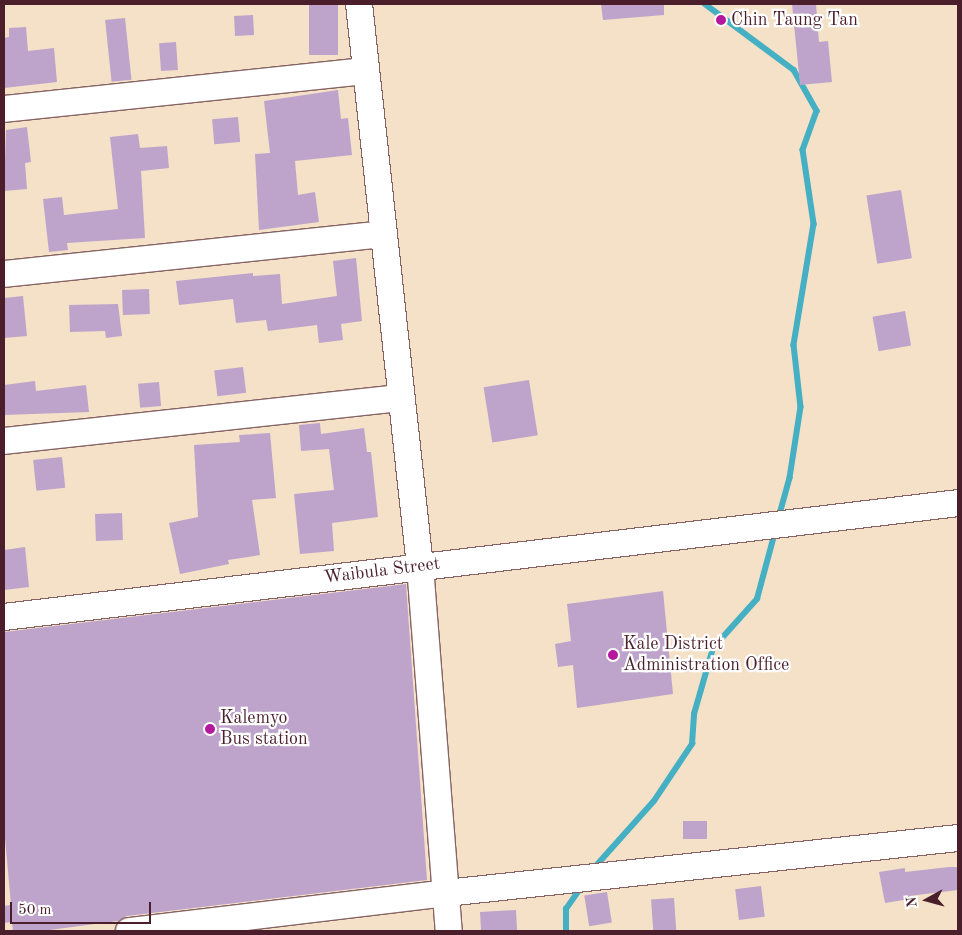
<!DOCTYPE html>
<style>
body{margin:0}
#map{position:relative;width:962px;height:935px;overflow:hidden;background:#f4e1c7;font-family:"Old Standard TT",serif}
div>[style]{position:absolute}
.stream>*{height:5.5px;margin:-2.75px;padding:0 2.75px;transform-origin:2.75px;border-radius:2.75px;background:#45afc3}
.building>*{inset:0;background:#bea4cb;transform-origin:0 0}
.roads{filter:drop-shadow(1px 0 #866362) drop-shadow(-1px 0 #866362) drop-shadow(0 1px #866362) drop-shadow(0 -1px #866362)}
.minor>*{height:26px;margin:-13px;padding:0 13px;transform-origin:13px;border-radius:13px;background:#fff}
.dots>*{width:14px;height:14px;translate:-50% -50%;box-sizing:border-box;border:2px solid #fff;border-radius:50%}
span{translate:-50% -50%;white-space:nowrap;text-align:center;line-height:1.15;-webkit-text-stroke:4.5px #fff;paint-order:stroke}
.poi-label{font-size:18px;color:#4a1f2b}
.left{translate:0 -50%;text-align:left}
.street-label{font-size:18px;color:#4a1f2b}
.frame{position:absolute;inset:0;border:5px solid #4a1f2b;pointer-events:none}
.north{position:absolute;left:902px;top:875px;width:50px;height:50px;-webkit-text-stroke:4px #fff;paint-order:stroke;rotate:263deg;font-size:14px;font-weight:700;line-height:20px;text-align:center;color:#4a1f2b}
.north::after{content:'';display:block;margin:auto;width:18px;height:22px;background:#4a1f2b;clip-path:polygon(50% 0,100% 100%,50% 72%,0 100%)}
.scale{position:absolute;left:10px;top:902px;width:141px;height:22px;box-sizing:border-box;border:2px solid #4a1f2b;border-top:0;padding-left:6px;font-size:15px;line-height:18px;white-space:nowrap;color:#4a1f2b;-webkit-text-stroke:4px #fff;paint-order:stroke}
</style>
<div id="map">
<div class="stream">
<i style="left:705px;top:4px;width:111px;rotate:36.6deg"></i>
<i style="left:794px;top:70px;width:47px;rotate:60.7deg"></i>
<i style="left:817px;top:111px;width:41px;rotate:109.7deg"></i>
<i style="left:803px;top:150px;width:75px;rotate:81.5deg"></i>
<i style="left:814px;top:224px;width:123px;rotate:99.4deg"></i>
<i style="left:794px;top:345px;width:62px;rotate:83.6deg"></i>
<i style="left:801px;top:407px;width:72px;rotate:98.8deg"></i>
<i style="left:790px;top:478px;width:41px;rotate:105.4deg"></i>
<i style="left:594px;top:868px;width:90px;rotate:-48.2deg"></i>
<i style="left:654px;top:801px;width:69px;rotate:-56.3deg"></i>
<i style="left:692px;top:744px;width:30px;rotate:-86deg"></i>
<i style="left:694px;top:714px;width:69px;rotate:-73.9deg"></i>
<i style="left:713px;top:648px;width:66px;rotate:-48.1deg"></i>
<i style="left:757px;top:599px;width:69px;rotate:-75deg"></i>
<i style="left:566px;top:931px;width:22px;rotate:-90deg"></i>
<i style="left:566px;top:909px;width:28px;rotate:-55deg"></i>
</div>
<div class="building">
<i style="left:309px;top:4px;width:29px;height:51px"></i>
<i style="clip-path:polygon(601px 4px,664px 4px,664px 15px,603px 20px)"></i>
<i style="clip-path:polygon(792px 4px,816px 4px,819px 42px,828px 41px,832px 82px,800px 85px)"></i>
<i style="left:253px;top:15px;width:20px;height:19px;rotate:87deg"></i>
<i style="left:125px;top:18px;width:62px;height:20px;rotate:84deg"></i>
<i style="clip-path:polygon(26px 27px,28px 51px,54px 48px,57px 82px,4px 88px,4px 38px,9px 37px,9px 28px)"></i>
<i style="left:176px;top:42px;width:28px;height:17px;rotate:86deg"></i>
<i style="clip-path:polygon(338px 90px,341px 119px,348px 118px,352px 155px,295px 161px,298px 195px,315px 192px,319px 222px,259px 230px,255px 154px,270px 153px,264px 101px)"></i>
<i style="left:238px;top:117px;width:25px;height:26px;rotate:85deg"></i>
<i style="clip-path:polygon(27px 127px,31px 162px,25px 163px,27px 189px,4px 191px,6px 130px)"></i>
<i style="clip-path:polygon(138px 134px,140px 148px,167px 146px,169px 168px,141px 171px,145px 238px,67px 243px,68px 250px,49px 252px,43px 199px,62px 197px,64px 215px,118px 209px,110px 137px)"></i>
<i style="left:901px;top:190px;width:69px;height:35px;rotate:81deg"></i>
<i style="clip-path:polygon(356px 258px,362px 321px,341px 324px,343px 340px,319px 343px,317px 325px,268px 331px,266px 320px,236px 323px,233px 299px,179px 305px,176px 281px,253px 273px,253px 276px,280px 274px,282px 304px,337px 296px,333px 261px)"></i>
<i style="left:149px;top:289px;width:25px;height:27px;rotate:88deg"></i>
<i style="clip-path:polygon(23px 296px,27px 336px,4px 338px,4px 298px)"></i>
<i style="clip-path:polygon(118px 304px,122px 336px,106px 338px,105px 331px,70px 332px,69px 305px)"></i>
<i style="left:905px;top:311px;width:35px;height:33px;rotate:80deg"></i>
<i style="left:243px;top:367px;width:26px;height:29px;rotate:83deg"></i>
<i style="left:529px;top:380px;width:56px;height:46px;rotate:81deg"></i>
<i style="clip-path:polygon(35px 381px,36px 391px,86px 385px,89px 412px,4px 415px,4px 385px)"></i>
<i style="left:159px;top:382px;width:24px;height:21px;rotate:85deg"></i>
<i style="clip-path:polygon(320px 423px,321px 434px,364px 428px,367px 452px,371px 452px,378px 517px,332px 523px,334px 551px,300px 554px,294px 494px,334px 490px,329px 449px,301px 451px,299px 425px)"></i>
<i style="clip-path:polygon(270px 433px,276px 498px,252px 500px,260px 555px,228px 560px,229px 564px,180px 574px,169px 523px,198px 517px,194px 445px,240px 442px,239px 435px)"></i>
<i style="left:62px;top:457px;width:31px;height:29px;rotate:84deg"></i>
<i style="left:122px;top:513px;width:27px;height:27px;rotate:88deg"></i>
<i style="clip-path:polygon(25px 547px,29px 587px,4px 590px,4px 550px)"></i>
<i style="clip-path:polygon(406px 584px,427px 880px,127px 916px,118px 921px,42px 931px,13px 931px,12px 922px,4px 923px,4px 906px,11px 905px,4px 827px,4px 632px)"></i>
<i style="clip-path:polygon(663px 591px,673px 694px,577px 708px,573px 665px,558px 667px,555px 644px,571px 641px,567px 604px)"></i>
<i style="left:707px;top:821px;width:18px;height:24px;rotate:90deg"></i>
<i style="clip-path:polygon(949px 867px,958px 867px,958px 890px,909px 896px,910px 899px,885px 903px,879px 872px,905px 868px,905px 872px)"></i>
<i style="left:761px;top:886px;width:31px;height:26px;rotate:83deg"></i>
<i style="left:607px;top:892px;width:31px;height:23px;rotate:81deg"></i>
<i style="left:674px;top:898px;width:32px;height:23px;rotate:86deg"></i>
<i style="left:516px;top:910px;width:21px;height:36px;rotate:87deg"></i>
</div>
<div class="roads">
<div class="minor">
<i style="left:359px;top:4px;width:565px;rotate:83.81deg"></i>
<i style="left:420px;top:566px;width:366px;rotate:85.5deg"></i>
<i style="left:4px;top:109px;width:362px;rotate:-6deg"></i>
<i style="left:4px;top:274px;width:380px;rotate:-6deg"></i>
<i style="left:4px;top:441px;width:399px;rotate:-6.2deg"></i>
<i style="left:4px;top:617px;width:961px;rotate:-6.81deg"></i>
<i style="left:129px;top:931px;width:319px;rotate:-6.8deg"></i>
<i style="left:446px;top:893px;width:515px;rotate:-6.13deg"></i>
</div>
</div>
<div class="dots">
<i style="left:721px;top:20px;background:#b5179e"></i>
<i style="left:613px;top:655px;background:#b5179e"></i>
<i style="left:210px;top:729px;background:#b5179e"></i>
</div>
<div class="poi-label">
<span class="left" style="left:731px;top:20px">Chin Taung Tan</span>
<span class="left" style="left:623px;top:655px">Kale District<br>Administration Office</span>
<span class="left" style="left:220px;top:729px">Kalemyo<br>Bus station</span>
</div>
<div class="street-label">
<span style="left:382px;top:571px;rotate:-7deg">Waibula Street</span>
</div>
<div class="frame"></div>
<div class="north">N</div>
<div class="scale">50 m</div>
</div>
